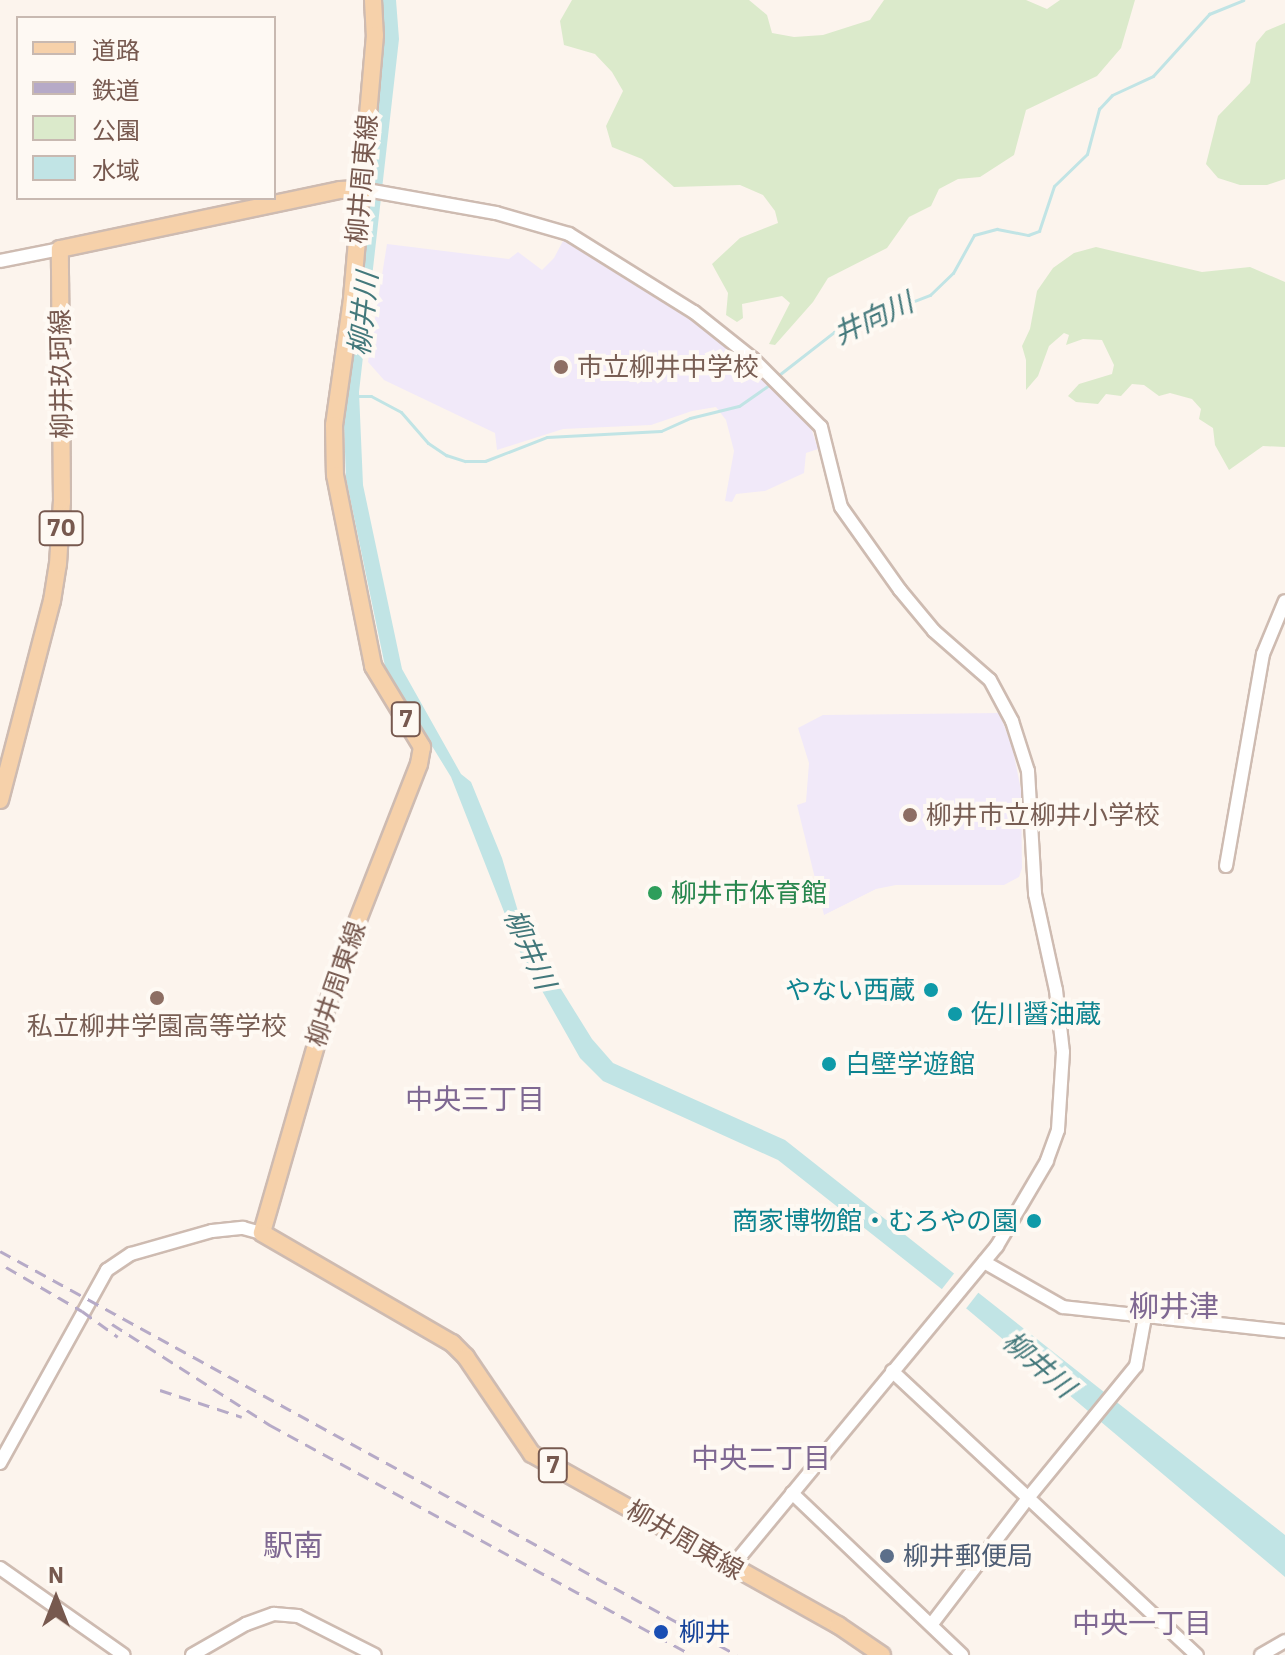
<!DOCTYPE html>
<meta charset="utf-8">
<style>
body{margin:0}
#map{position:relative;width:1285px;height:1655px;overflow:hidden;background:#fcf4ed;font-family:"IBM Plex Sans","Noto Sans JP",sans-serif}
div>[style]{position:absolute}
.education>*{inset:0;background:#f1e9f9}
.green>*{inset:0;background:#dbeacb}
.water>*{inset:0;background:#c1e4e5}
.pier>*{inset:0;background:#fcf4ed;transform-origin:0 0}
.stream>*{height:3px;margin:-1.5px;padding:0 1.5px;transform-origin:1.5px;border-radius:1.5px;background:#c1e4e5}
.roads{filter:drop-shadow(2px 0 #cebbb1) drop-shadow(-2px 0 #cebbb1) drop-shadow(0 2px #cebbb1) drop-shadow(0 -2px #cebbb1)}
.tertiary>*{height:12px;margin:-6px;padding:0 6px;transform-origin:6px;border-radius:6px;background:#fff}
.primary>*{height:16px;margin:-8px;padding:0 8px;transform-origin:8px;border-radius:8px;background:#f6d1aa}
.rail>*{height:3px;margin-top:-1.5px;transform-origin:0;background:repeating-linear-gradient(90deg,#b6aac7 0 12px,transparent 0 20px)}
.dots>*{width:22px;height:22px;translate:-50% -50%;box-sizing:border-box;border:4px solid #fef9f3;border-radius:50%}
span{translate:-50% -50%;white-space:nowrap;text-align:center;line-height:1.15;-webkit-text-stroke:8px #fef9f3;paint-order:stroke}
.shield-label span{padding:2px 6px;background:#fef9f3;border:2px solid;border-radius:6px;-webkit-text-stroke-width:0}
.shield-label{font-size:24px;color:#77594f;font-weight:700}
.street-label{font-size:26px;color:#77594f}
.education-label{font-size:26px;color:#785e54}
.left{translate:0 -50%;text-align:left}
.leisure-label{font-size:26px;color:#27864d}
.culture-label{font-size:26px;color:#0d838f}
.right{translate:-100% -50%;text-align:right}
.service-label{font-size:26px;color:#4e5e75}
.transit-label{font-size:26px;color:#164399}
.water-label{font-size:28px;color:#43787b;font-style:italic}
.neighbourhood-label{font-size:28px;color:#7f6892}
.quarter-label{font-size:30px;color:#7f6892}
.legend{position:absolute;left:16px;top:16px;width:260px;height:184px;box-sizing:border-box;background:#fef9f3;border:2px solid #c8b9b1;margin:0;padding:10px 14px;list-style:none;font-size:24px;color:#77594f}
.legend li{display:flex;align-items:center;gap:16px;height:40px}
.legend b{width:40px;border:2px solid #c8b9b1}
.north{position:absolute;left:16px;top:1559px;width:80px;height:80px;-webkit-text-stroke:6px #fef9f3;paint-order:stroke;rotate:0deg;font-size:22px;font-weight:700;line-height:32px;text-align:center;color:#77594f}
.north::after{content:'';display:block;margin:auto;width:28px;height:36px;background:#77594f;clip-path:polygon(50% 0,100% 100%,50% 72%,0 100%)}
</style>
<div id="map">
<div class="education">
<i style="clip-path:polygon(564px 239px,598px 256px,720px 337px,811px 428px,818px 449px,806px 453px,804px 473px,765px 491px,736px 494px,732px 502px,725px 501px,734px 451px,726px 420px,716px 407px,692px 411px,651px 425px,563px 429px,497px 450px,495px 433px,384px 380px,368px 362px,387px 244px,509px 259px,518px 252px,542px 270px,554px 258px)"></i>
<i style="clip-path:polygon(999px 713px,1012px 745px,1021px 790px,1022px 868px,1019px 877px,1004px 885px,896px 885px,876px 889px,824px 915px,797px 805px,806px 802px,809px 763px,798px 728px,823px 715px)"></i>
</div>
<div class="green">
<i style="clip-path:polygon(572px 0,749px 0,767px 15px,772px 33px,794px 37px,823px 35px,870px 20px,884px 0,1026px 0,1047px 9px,1060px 0,1135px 0,1121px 48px,1097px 76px,1026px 110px,1014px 155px,980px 177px,958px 179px,939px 189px,931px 206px,909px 217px,887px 248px,828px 278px,813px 302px,775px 345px,769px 344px,790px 303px,782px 296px,742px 304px,743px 318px,737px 322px,726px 315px,728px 293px,712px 264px,740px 238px,778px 223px,775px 211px,763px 195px,740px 185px,674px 187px,642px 159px,612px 147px,606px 126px,623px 91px,612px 72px,595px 54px,564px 45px,560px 21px)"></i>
<i style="clip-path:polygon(1285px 23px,1285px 179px,1267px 185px,1240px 185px,1218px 178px,1206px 164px,1218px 116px,1250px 83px,1256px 43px,1266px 31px)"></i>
<i style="clip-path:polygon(1096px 247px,1202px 272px,1250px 267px,1285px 282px,1285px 447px,1263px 446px,1229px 470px,1215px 445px,1213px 428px,1199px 419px,1201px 409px,1192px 399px,1170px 393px,1159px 396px,1144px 385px,1132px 384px,1121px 396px,1106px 394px,1098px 404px,1076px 402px,1068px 396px,1079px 384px,1112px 374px,1114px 365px,1102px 340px,1083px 339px,1066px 345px,1069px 335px,1064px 333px,1049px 346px,1038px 376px,1026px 390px,1026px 360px,1022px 346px,1030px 329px,1037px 291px,1053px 268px,1074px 253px)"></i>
</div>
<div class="water">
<i style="clip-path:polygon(381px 0,396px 0,399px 39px,359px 392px,363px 485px,402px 669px,461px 774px,471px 782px,502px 858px,523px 928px,592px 1039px,613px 1063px,785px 1140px,1285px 1535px,1285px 1577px,967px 1309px,778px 1160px,603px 1081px,580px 1058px,519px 950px,451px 777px,386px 671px,346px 478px,344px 425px,373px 165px,383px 30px)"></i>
</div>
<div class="pier">
<i style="left:956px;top:1271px;width:31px;height:25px;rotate:38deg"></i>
</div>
<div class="stream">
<i style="left:775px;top:378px;width:75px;rotate:-37.9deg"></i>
<i style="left:834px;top:332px;width:103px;rotate:-21.1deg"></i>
<i style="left:930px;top:295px;width:32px;rotate:-44deg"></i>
<i style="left:953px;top:273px;width:43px;rotate:-61.1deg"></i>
<i style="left:974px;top:235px;width:24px;rotate:-15deg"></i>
<i style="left:997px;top:229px;width:32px;rotate:11deg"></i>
<i style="left:1028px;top:235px;width:12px;rotate:-20deg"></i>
<i style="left:1039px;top:231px;width:47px;rotate:-71.6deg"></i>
<i style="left:1054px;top:186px;width:46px;rotate:-44.1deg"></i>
<i style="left:1087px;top:154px;width:47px;rotate:-75.1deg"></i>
<i style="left:1099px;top:109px;width:19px;rotate:-47deg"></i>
<i style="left:1112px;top:95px;width:45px;rotate:-24.9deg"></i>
<i style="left:1153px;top:76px;width:84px;rotate:-47.9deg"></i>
<i style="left:1209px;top:14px;width:37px;rotate:-22deg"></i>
<i style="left:357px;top:396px;width:14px"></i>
<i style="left:371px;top:396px;width:34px;rotate:28deg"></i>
<i style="left:401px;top:412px;width:41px;rotate:48.9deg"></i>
<i style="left:428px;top:443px;width:22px;rotate:34deg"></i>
<i style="left:446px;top:455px;width:20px;rotate:18deg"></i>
<i style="left:465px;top:461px;width:20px"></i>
<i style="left:485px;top:461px;width:66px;rotate:-21.2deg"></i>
<i style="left:547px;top:437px;width:114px;rotate:-3deg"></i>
<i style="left:661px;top:431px;width:32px;rotate:-24deg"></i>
<i style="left:690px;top:418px;width:50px;rotate:-13.8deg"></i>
<i style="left:739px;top:406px;width:38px;rotate:-35deg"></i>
</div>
<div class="roads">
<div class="tertiary">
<i style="left:361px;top:189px;width:137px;rotate:10.1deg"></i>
<i style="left:496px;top:213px;width:76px;rotate:16deg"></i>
<i style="left:569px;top:234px;width:147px;rotate:32deg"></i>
<i style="left:694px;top:312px;width:75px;rotate:38.5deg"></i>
<i style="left:753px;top:359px;width:96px;rotate:45deg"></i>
<i style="left:821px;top:427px;width:82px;rotate:76deg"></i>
<i style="left:841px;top:507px;width:102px;rotate:54.6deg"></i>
<i style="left:900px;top:590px;width:53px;rotate:50.3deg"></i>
<i style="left:934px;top:631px;width:74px;rotate:41.2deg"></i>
<i style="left:990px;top:680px;width:47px;rotate:61.8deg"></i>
<i style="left:1012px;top:721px;width:52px;rotate:72.3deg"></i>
<i style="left:1028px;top:771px;width:123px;rotate:86.7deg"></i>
<i style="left:1035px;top:894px;width:98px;rotate:77.7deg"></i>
<i style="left:1056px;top:990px;width:62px;rotate:83.6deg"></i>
<i style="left:1063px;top:1052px;width:78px;rotate:93.7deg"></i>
<i style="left:1058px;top:1130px;width:33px;rotate:110deg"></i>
<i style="left:1047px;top:1161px;width:99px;rotate:120.5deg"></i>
<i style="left:997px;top:1246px;width:417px;rotate:129.6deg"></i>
<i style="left:0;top:261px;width:61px;rotate:-11.3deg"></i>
<i style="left:1226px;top:866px;width:215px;rotate:-80.1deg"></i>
<i style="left:1263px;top:654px;width:57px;rotate:-67.5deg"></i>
<i style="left:984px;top:1262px;width:91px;rotate:29.7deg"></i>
<i style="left:1063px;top:1307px;width:223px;rotate:6.2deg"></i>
<i style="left:892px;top:1371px;width:417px;rotate:43deg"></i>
<i style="left:0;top:1463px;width:221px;rotate:-61deg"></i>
<i style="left:107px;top:1270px;width:29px;rotate:-34deg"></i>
<i style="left:131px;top:1254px;width:84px;rotate:-15.9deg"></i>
<i style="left:212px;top:1231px;width:31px;rotate:-6deg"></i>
<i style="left:243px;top:1228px;width:20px;rotate:15deg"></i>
<i style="left:792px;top:1493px;width:235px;rotate:43.6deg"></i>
<i style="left:0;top:1568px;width:151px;rotate:35.1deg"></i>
<i style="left:931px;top:1625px;width:160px;rotate:-52.6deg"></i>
<i style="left:1028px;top:1498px;width:171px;rotate:-50.7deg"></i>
<i style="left:1136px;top:1366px;width:50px;rotate:-79.6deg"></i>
<i style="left:192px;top:1655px;width:62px;rotate:-29.9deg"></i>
<i style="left:246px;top:1624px;width:30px;rotate:-20deg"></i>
<i style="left:274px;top:1614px;width:24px;rotate:5deg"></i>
<i style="left:298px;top:1616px;width:86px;rotate:26.9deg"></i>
<i style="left:1261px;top:1655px;width:28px;rotate:-30deg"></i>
</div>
<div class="primary">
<i style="left:373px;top:0;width:35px;rotate:87deg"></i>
<i style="left:375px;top:35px;width:265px;rotate:95deg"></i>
<i style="left:352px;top:299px;width:127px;rotate:98.1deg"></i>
<i style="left:334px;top:425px;width:50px;rotate:88.9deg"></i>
<i style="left:335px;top:475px;width:195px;rotate:78.7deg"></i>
<i style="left:373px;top:666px;width:95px;rotate:58.8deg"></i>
<i style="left:422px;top:747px;width:17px;rotate:100deg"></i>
<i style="left:419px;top:764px;width:228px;rotate:111.4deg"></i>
<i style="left:336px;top:976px;width:267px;rotate:106.1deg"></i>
<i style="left:262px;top:1233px;width:220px;rotate:30.1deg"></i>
<i style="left:452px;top:1343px;width:20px;rotate:45deg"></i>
<i style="left:466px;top:1357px;width:117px;rotate:55.8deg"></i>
<i style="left:532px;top:1454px;width:351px;rotate:29.2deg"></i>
<i style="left:838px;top:1625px;width:53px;rotate:34.3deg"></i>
<i style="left:0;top:800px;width:206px;rotate:-75.4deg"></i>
<i style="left:52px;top:601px;width:37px;rotate:-81deg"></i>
<i style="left:58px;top:564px;width:63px;rotate:-86.4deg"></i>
<i style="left:62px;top:501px;width:252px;rotate:-90.5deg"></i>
<i style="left:60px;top:249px;width:286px;rotate:-11.9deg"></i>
<i style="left:340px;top:190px;width:21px;rotate:-3deg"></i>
</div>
</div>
<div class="rail">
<i style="left:0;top:1251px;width:840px;rotate:28.73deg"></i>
<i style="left:6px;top:1267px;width:88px;rotate:30.1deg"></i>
<i style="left:82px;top:1311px;width:44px;rotate:35.8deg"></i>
<i style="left:112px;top:1324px;width:188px;rotate:32.6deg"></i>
<i style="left:270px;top:1425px;width:480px;rotate:28.6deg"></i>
<i style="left:160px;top:1390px;width:86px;rotate:18.2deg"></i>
</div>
<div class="dots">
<i style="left:561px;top:367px;background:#8d6e63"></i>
<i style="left:910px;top:815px;background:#8d6e63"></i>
<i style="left:655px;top:893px;background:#2e9e5b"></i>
<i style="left:931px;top:990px;background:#0f9aa8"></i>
<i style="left:157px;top:998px;background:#8d6e63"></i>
<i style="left:955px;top:1014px;background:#0f9aa8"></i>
<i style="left:829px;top:1064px;background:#0f9aa8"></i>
<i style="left:1034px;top:1221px;background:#0f9aa8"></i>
<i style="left:887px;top:1556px;background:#5c6f8a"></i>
<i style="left:661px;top:1632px;background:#1a4fb4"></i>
</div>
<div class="shield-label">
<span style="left:61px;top:528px">70</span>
<span style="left:406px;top:719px">7</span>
<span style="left:553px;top:1465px">7</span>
</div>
<div class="street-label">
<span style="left:362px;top:179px;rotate:-85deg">柳井周東線</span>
<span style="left:61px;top:374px;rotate:-91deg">柳井玖珂線</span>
<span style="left:336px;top:984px;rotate:-71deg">柳井周東線</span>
<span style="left:685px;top:1540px;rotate:30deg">柳井周東線</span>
</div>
<div class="education-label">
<span class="left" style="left:577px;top:367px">市立柳井中学校</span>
<span class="left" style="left:926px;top:815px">柳井市立柳井小学校</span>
<span style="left:157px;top:1026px">私立柳井学園高等学校</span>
</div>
<div class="leisure-label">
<span class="left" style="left:671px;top:893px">柳井市体育館</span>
</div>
<div class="culture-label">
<span class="right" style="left:915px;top:990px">やない西蔵</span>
<span class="left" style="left:971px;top:1014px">佐川醤油蔵</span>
<span class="left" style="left:845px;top:1064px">白壁学遊館</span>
<span class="right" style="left:1018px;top:1221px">商家博物館・むろやの園</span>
</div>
<div class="service-label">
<span class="left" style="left:903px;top:1556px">柳井郵便局</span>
</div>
<div class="transit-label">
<span class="left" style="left:679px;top:1632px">柳井</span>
</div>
<div class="water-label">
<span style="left:363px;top:314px;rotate:-84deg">柳井川</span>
<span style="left:873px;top:318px;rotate:-25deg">井向川</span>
<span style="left:530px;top:949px;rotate:66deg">柳井川</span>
<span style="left:1039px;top:1364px;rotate:41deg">柳井川</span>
</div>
<div class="neighbourhood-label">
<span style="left:475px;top:1099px">中央三丁目</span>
<span style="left:761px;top:1458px">中央二丁目</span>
<span style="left:1142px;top:1623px">中央一丁目</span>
</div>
<div class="quarter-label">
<span style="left:1174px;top:1306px">柳井津</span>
<span style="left:293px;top:1545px">駅南</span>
</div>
<ul class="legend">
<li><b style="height:10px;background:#f6d1aa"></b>道路</li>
<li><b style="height:10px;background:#b6aac7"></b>鉄道</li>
<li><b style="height:22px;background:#dbeacb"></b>公園</li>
<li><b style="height:22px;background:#c1e4e5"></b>水域</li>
</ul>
<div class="north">N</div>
</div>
